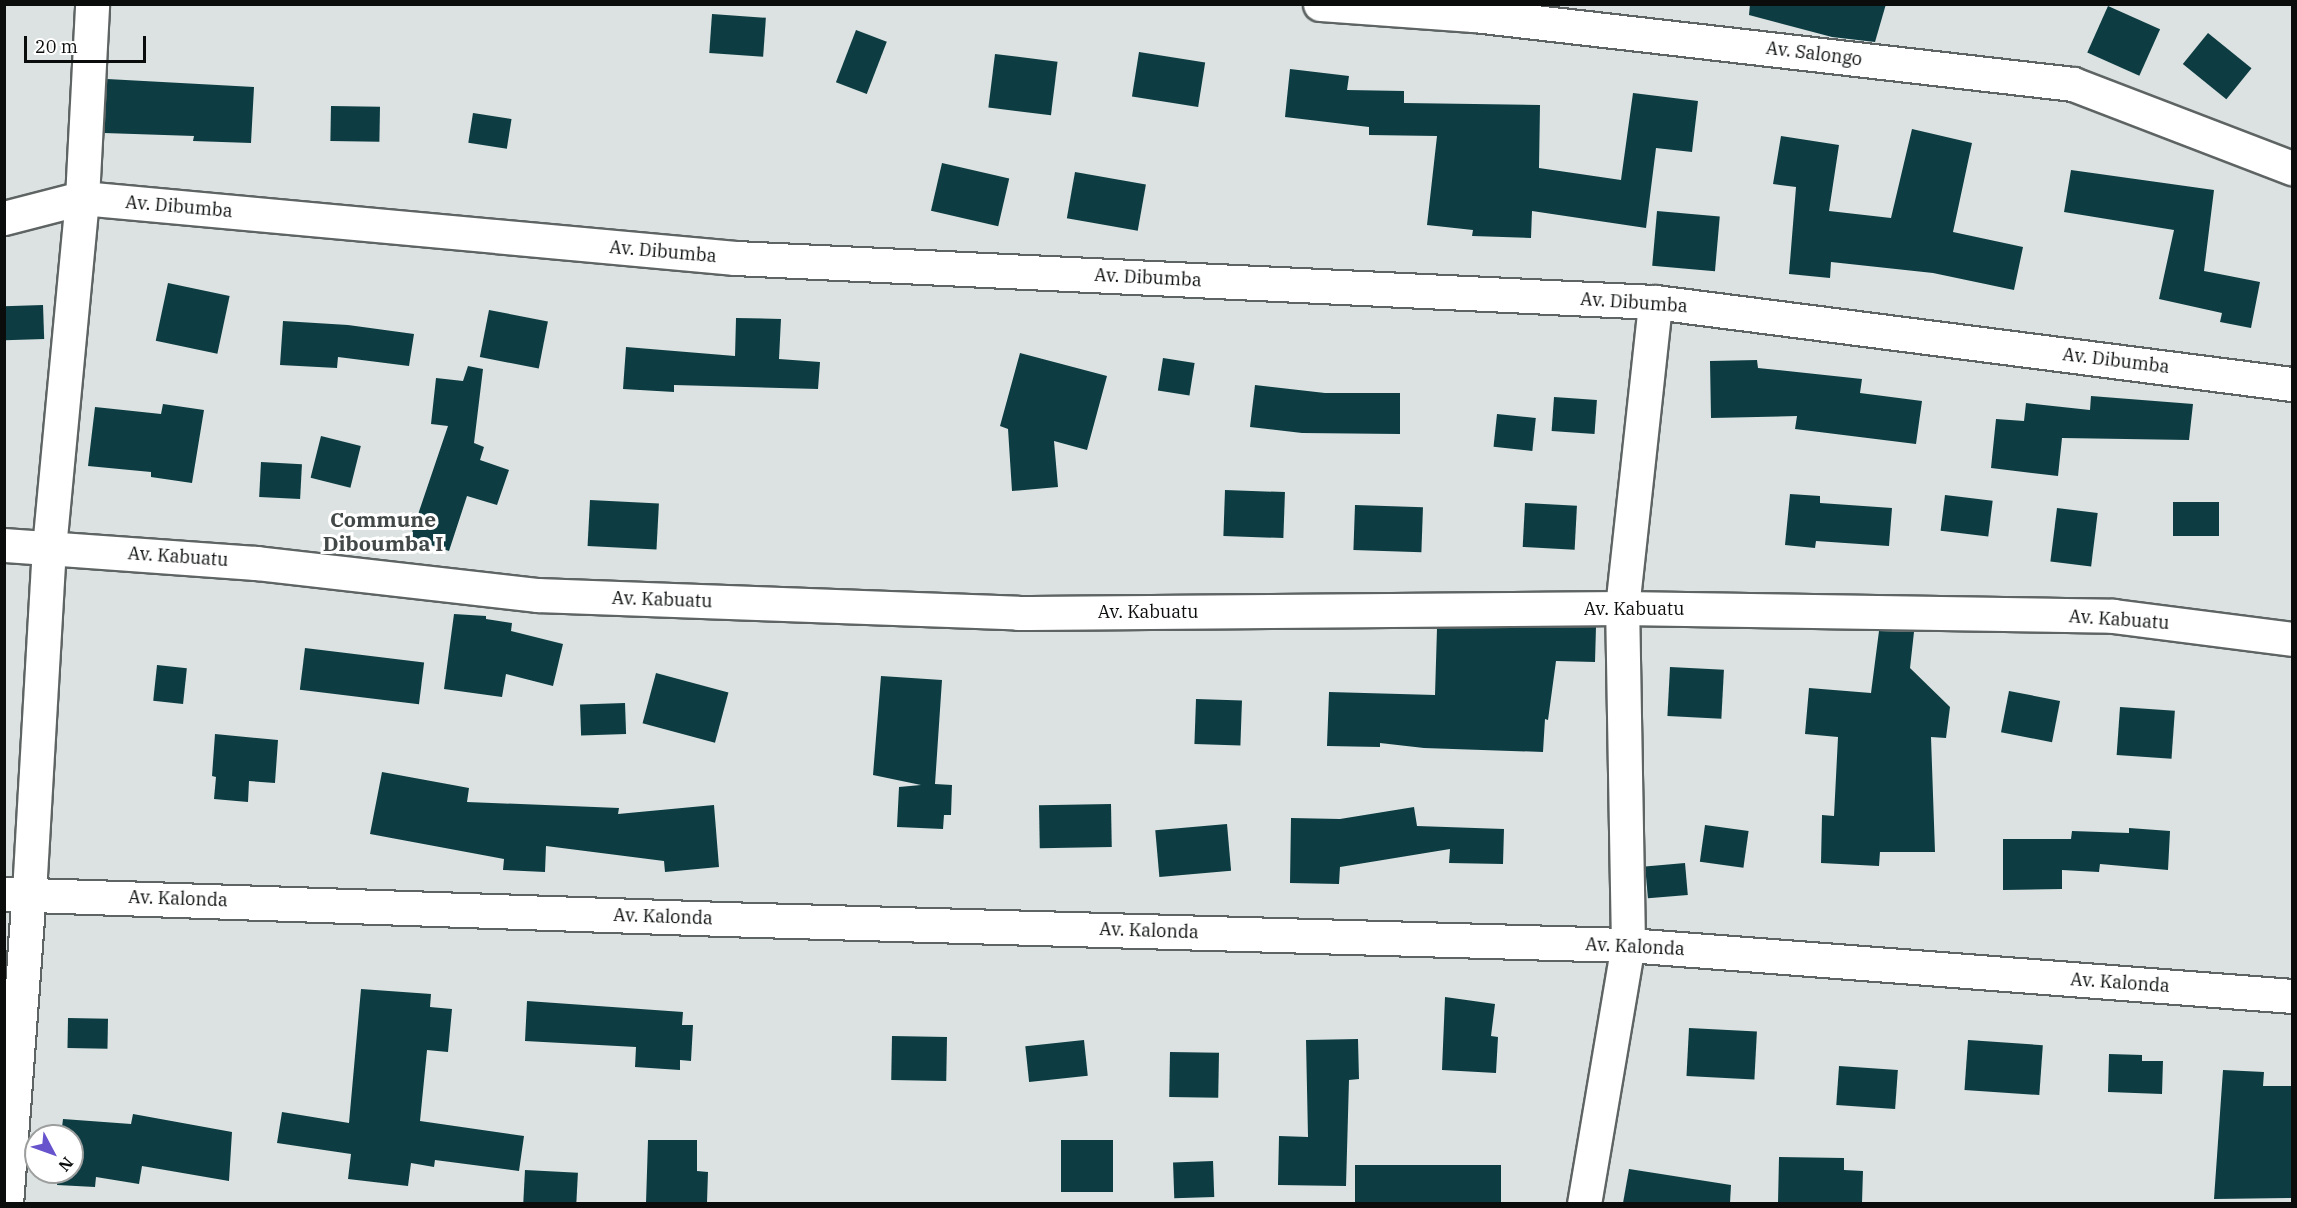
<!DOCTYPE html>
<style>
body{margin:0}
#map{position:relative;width:2297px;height:1208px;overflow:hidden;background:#dbe2e1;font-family:"IBM Plex Serif",serif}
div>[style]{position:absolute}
.building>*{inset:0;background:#0d3d43;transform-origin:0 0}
.roads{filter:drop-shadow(2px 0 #5e6463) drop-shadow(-2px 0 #5e6463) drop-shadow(0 2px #5e6463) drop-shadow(0 -2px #5e6463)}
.minor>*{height:33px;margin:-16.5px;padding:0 16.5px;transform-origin:16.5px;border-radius:16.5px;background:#fff}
span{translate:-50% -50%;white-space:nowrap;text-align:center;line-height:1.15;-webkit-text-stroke:6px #fff;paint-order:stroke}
.street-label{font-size:18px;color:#0b0d0d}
.quarter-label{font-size:21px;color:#424847;font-weight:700}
.frame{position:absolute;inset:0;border:6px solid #0b0d0d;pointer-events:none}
.north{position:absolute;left:24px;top:1124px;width:60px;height:60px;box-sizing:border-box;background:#fff;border:2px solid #9d9e9e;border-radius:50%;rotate:131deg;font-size:16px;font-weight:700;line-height:24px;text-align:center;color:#0b0d0d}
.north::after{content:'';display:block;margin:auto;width:21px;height:27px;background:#6753cc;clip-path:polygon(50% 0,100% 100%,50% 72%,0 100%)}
.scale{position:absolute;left:24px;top:36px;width:122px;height:27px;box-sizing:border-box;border:3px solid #0b0d0d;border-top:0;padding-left:8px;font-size:18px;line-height:21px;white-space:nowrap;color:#0b0d0d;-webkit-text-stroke:4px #fff;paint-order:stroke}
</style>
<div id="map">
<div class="building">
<i style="clip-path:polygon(1750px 4px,1886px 4px,1875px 42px,1832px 37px,1749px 15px)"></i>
<i style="left:2108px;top:6px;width:57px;height:51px;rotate:24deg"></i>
<i style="left:712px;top:14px;width:54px;height:39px;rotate:4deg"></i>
<i style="left:856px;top:30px;width:33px;height:56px;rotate:21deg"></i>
<i style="left:2208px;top:33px;width:56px;height:40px;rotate:39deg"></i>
<i style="left:1139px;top:52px;width:67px;height:45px;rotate:9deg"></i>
<i style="left:995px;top:54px;width:63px;height:54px;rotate:7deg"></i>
<i style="clip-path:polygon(1290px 69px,1349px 76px,1347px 90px,1404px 91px,1404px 103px,1540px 105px,1539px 168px,1621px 180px,1633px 93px,1698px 101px,1692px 152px,1656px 148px,1646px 228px,1532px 211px,1531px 238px,1472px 236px,1473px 230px,1427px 225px,1437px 136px,1369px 135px,1369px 127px,1285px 117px)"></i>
<i style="clip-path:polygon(107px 79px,254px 87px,251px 143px,193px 141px,194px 136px,104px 133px)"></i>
<i style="left:331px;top:106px;width:49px;height:35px;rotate:1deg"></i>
<i style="left:473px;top:113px;width:39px;height:30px;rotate:9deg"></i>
<i style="clip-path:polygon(1912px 129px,1972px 143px,1953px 232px,2023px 247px,2014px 290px,1933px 273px,1831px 262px,1830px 278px,1789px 274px,1796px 187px,1773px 184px,1781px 136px,1839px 145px,1829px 211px,1891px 218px)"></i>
<i style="left:942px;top:163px;width:69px;height:49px;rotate:13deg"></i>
<i style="clip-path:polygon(2071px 170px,2214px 190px,2204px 271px,2260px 282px,2251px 328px,2220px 322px,2222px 313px,2159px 299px,2174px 230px,2064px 212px)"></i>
<i style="left:1075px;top:172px;width:72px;height:47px;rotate:10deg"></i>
<i style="left:1657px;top:211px;width:63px;height:55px;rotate:5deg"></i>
<i style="left:168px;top:283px;width:63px;height:59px;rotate:12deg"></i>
<i style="left:43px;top:305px;width:34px;height:39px;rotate:88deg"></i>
<i style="left:489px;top:310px;width:60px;height:48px;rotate:11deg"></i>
<i style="clip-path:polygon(736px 318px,781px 319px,779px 359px,820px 362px,818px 389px,674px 385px,674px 392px,623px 389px,626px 347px,735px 356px)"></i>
<i style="clip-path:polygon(283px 321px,348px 325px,414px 334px,409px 366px,338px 357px,337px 368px,280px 365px)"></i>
<i style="clip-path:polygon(1020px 353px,1107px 376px,1087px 450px,1054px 441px,1058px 487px,1012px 491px,1008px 429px,1000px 426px)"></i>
<i style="left:1163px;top:358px;width:32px;height:33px;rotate:9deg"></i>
<i style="clip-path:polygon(1757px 360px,1758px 368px,1862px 379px,1860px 393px,1922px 401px,1916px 444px,1795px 429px,1797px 416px,1711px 418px,1710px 361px)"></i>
<i style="clip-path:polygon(468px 366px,483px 369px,474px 443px,484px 447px,480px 460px,509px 470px,497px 505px,467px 496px,449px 551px,410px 538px,448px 426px,431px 424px,436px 378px,463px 381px)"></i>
<i style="clip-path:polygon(1255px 385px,1325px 393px,1400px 393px,1400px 434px,1302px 433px,1250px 427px)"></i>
<i style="clip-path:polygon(2091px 396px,2193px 404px,2189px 440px,2062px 438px,2058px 476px,1991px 468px,1996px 419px,2024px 421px,2026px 403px,2090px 410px)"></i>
<i style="left:1554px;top:397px;width:43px;height:34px;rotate:4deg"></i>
<i style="clip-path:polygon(163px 404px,204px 410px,192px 483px,151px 477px,151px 472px,88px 466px,95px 407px,161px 414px)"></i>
<i style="left:1497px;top:414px;width:39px;height:33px;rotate:6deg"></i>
<i style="left:321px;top:436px;width:41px;height:43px;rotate:14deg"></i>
<i style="left:261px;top:462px;width:41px;height:35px;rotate:3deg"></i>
<i style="left:1225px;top:490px;width:60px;height:46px;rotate:2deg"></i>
<i style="clip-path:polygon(1790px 494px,1820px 496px,1820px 503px,1892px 508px,1889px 546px,1816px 541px,1815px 548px,1785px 545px)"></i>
<i style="left:1945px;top:495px;width:48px;height:36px;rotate:7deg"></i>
<i style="left:590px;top:500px;width:69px;height:46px;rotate:3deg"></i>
<i style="left:2173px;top:502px;width:46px;height:34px"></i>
<i style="left:1525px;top:503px;width:52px;height:44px;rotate:3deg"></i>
<i style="left:1355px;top:505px;width:68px;height:45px;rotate:2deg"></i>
<i style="left:2057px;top:508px;width:41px;height:54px;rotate:7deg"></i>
<i style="clip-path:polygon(454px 614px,486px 616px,486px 619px,512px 623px,511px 631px,563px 644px,553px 686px,506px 674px,502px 697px,444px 689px)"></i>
<i style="clip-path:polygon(1596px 627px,1595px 662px,1556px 661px,1548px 720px,1545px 719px,1543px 752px,1424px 748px,1380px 743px,1380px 747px,1327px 746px,1329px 692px,1435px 695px,1437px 628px)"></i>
<i style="clip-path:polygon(1879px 631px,1914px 632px,1910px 668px,1950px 707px,1946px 738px,1931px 737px,1935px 852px,1880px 852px,1879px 866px,1821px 863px,1822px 815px,1834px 816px,1838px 737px,1805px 734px,1809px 688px,1871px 693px)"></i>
<i style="left:305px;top:648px;width:120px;height:42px;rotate:7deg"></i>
<i style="left:157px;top:665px;width:30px;height:36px;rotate:6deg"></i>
<i style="left:1670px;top:667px;width:54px;height:49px;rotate:3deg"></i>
<i style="left:656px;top:673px;width:75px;height:52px;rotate:15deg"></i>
<i style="clip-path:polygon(881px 676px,942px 680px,935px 784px,952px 785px,951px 815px,944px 815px,943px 829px,897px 827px,899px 787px,921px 785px,873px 775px)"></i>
<i style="left:2009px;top:691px;width:52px;height:42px;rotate:11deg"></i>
<i style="left:1196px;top:699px;width:46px;height:45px;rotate:2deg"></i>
<i style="left:625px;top:703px;width:31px;height:45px;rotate:88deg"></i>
<i style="left:2120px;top:707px;width:55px;height:48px;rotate:4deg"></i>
<i style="clip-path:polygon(215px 734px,278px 740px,275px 783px,249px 781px,248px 802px,214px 799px,216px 777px,212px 776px)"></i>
<i style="clip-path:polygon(382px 772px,469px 788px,467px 802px,619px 808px,618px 814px,714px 805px,719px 867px,665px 872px,664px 861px,546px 846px,545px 872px,503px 870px,504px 859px,370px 834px)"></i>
<i style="left:1111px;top:804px;width:43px;height:72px;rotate:89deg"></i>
<i style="clip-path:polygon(1414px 807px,1417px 826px,1504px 829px,1503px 864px,1449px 863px,1450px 849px,1340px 867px,1339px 884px,1290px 883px,1291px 818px,1340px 819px)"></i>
<i style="left:1227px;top:824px;width:47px;height:72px;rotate:85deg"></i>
<i style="left:1705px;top:825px;width:44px;height:37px;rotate:8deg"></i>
<i style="clip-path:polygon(2129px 828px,2170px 831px,2168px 870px,2100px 864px,2099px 872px,2062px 870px,2062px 889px,2003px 890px,2003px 839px,2071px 839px,2072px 831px,2129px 833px)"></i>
<i style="left:1685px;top:863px;width:32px;height:40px;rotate:85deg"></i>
<i style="clip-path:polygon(361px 989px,431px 994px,430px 1007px,452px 1009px,448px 1052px,427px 1050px,420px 1121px,524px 1136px,519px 1171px,435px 1160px,434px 1167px,411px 1163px,408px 1186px,348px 1179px,351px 1154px,277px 1143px,282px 1112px,349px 1123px)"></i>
<i style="clip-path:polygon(1445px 997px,1495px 1004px,1491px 1036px,1498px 1037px,1496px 1073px,1442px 1070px)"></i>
<i style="clip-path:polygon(527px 1001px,683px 1012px,682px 1025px,693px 1025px,691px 1061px,680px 1060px,680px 1070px,635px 1067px,636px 1047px,525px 1041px)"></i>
<i style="left:68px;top:1018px;width:40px;height:30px;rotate:1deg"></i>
<i style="left:1689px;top:1028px;width:68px;height:48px;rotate:3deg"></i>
<i style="left:892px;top:1036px;width:55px;height:44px;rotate:1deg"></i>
<i style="clip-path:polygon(1358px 1039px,1359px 1079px,1349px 1080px,1346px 1186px,1278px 1185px,1279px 1136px,1308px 1137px,1306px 1040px)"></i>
<i style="left:1084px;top:1040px;width:36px;height:59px;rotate:84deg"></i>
<i style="left:1968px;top:1040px;width:75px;height:50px;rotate:4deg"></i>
<i style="left:1170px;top:1052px;width:49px;height:45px;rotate:1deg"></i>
<i style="clip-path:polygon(2109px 1054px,2142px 1055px,2142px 1061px,2163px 1061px,2162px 1094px,2108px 1092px)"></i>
<i style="left:1839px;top:1066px;width:59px;height:39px;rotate:4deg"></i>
<i style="clip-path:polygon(2223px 1070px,2264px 1072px,2263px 1086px,2292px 1086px,2292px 1198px,2214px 1199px)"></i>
<i style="clip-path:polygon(133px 1114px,232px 1132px,229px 1181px,142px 1166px,139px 1184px,96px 1177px,95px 1187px,57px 1185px,58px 1172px,72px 1172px,72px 1136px,61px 1136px,63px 1119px,131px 1124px)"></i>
<i style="clip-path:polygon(648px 1140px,697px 1140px,697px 1171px,708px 1172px,707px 1203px,646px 1203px)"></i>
<i style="left:1061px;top:1140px;width:52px;height:52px"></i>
<i style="clip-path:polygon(1779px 1157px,1844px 1158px,1844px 1170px,1863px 1171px,1862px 1203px,1778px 1203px)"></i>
<i style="left:1213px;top:1161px;width:36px;height:40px;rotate:88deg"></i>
<i style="left:1501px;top:1165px;width:38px;height:146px;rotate:90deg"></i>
<i style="clip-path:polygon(1629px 1169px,1731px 1185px,1730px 1203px,1623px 1203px)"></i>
<i style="left:525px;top:1170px;width:53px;height:33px;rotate:3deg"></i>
</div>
<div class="roads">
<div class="minor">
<i style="left:1320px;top:4px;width:154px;rotate:4.1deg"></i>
<i style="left:1474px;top:15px;width:603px;rotate:6.57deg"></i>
<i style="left:2073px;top:84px;width:235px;rotate:21deg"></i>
<i style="left:4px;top:218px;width:81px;rotate:-14.4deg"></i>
<i style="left:82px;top:198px;width:656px;rotate:5.25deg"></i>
<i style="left:735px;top:258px;width:921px;rotate:2.74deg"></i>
<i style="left:1655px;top:302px;width:642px;rotate:7.34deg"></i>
<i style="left:4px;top:545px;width:253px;rotate:4.1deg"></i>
<i style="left:256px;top:563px;width:283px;rotate:6.5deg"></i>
<i style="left:537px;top:595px;width:481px;rotate:2.1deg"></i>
<i style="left:1018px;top:613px;width:604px;rotate:-0.47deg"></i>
<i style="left:1622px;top:608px;width:491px;rotate:0.9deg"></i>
<i style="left:2113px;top:616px;width:180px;rotate:7.3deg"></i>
<i style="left:4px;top:894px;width:719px;rotate:1.99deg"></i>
<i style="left:723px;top:919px;width:905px;rotate:1.65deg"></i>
<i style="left:1628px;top:945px;width:666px;rotate:4.39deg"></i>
<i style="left:6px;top:1204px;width:312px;rotate:-85.8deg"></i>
<i style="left:29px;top:893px;width:346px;rotate:-86.7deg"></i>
<i style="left:49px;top:548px;width:352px;rotate:-84.6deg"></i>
<i style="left:82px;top:198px;width:194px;rotate:-87deg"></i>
<i style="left:1584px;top:1204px;width:263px;rotate:-80.4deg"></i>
<i style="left:1628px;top:945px;width:337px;rotate:-91deg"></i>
<i style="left:1622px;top:608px;width:308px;rotate:-83.8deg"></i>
</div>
</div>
<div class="street-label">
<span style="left:1814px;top:54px;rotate:7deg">Av. Salongo</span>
<span style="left:179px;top:207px;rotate:5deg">Av. Dibumba</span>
<span style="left:663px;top:252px;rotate:5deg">Av. Dibumba</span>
<span style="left:1148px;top:278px;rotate:3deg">Av. Dibumba</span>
<span style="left:1634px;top:303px;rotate:4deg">Av. Dibumba</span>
<span style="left:2116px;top:361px;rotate:7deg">Av. Dibumba</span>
<span style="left:178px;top:557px;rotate:4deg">Av. Kabuatu</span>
<span style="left:662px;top:600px;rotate:2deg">Av. Kabuatu</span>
<span style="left:1634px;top:609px">Av. Kabuatu</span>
<span style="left:1148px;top:612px">Av. Kabuatu</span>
<span style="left:2119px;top:620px;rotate:4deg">Av. Kabuatu</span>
<span style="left:178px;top:899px;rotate:2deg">Av. Kalonda</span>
<span style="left:663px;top:917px;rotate:2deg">Av. Kalonda</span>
<span style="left:1149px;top:931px;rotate:2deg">Av. Kalonda</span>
<span style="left:1635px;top:947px;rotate:3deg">Av. Kalonda</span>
<span style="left:2120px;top:983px;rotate:4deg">Av. Kalonda</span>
</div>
<div class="quarter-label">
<span style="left:383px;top:531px">Commune<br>Diboumba I</span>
</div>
<div class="frame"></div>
<div class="north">N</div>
<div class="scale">20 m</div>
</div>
